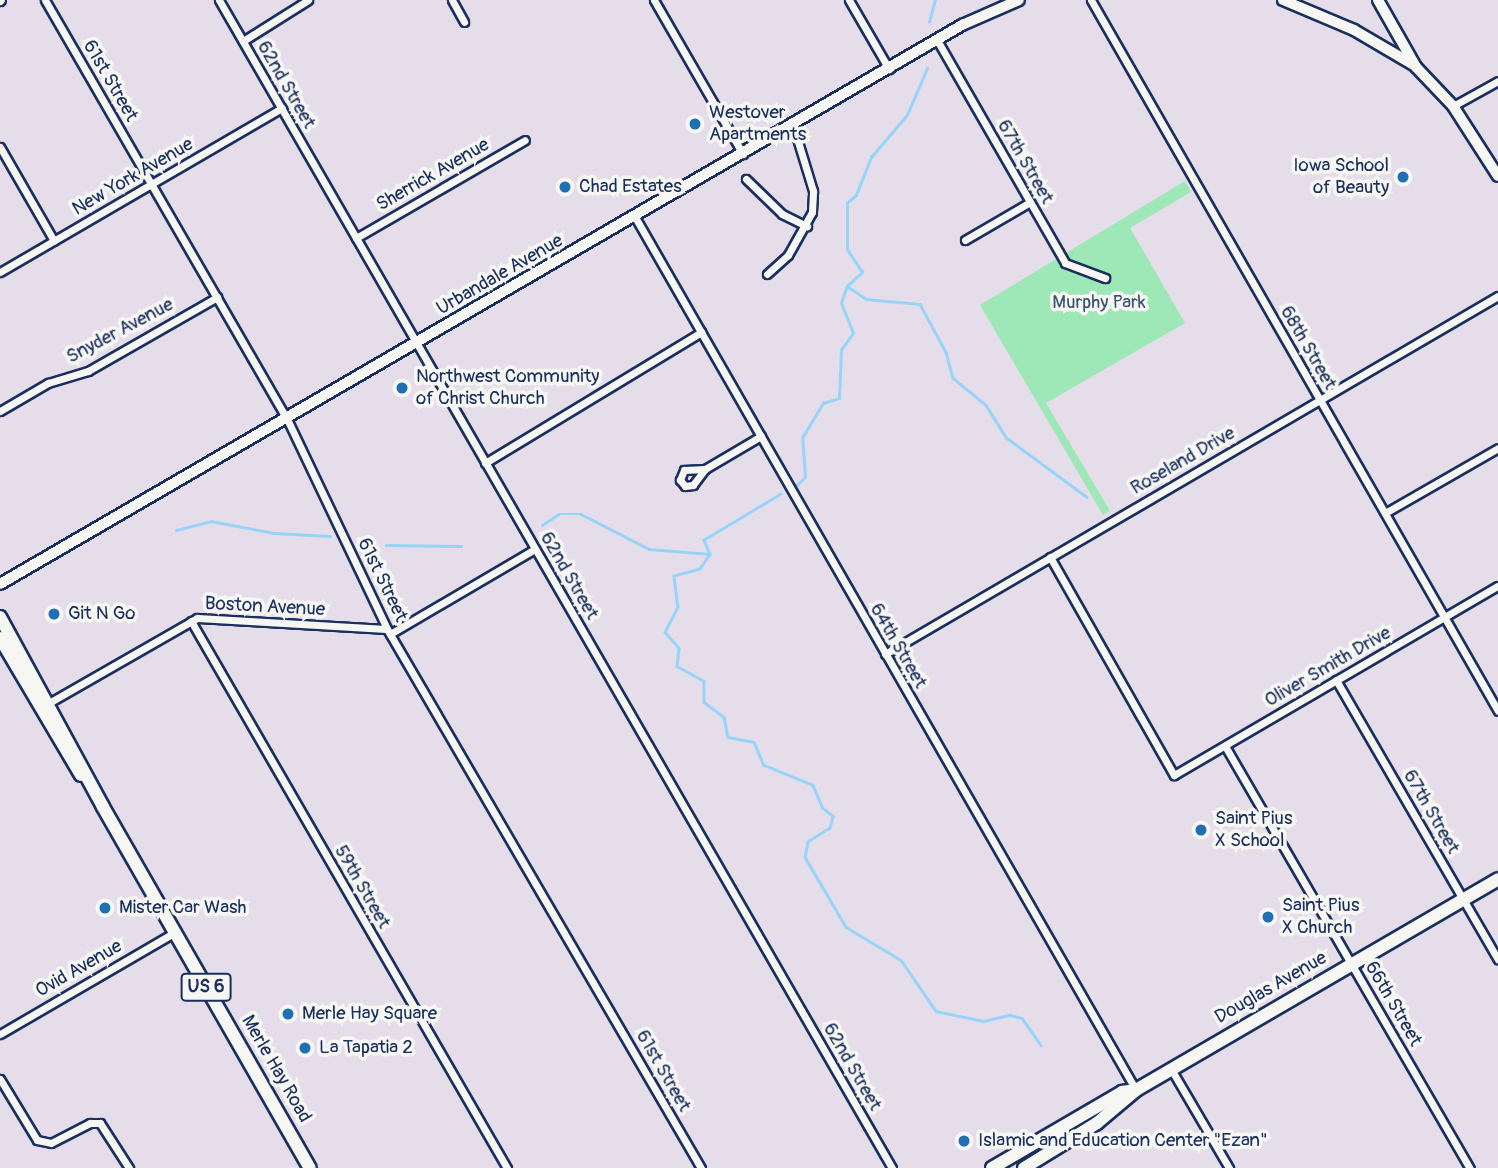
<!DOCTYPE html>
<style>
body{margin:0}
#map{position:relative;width:1498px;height:1168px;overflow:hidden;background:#e5deea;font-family:Pangolin,sans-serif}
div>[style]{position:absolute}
.green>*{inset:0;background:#9ee7b6}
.stream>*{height:2.5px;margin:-1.25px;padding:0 1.25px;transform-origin:1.25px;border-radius:1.25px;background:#98d4f9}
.roads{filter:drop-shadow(2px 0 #1b2f5e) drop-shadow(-2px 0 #1b2f5e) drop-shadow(0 2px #1b2f5e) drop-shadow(0 -2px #1b2f5e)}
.street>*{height:7px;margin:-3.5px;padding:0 3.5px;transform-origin:3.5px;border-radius:3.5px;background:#f6f6f2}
.secondary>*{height:10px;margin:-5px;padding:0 5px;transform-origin:5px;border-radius:5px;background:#f6f6f2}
.primary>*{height:12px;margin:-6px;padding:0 6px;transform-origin:6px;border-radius:6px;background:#f6f6f2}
.dots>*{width:19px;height:19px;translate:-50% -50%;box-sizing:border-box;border:4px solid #f6f6f2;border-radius:50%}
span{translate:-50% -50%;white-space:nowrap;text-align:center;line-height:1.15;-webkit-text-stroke:7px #f6f6f2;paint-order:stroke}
.shield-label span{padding:2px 5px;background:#f6f6f2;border:2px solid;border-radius:5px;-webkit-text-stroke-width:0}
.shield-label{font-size:18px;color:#1b2f5e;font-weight:700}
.street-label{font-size:19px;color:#1b2f5e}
.poi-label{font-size:19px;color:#1b2f5e}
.left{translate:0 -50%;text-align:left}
.right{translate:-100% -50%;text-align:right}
.park-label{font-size:19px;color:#355470}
</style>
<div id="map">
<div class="green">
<i style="clip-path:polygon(1185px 181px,1191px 192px,1130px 228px,1185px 323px,1046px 403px,1110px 511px,1103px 515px,980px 305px)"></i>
</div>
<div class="stream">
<i style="left:929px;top:22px;width:23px;rotate:-75deg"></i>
<i style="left:847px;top:286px;width:23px;rotate:34deg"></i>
<i style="left:866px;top:299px;width:54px;rotate:5.3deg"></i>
<i style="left:920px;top:304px;width:55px;rotate:61.6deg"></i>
<i style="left:946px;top:352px;width:27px;rotate:75deg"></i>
<i style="left:953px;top:378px;width:43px;rotate:39.3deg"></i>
<i style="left:986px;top:405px;width:39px;rotate:58deg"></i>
<i style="left:1007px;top:438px;width:99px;rotate:36.4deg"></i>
<i style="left:797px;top:485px;width:11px;rotate:-45deg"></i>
<i style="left:805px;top:477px;width:39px;rotate:-94deg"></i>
<i style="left:802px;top:438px;width:41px;rotate:-59deg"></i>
<i style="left:823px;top:403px;width:17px;rotate:-17deg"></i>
<i style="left:839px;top:398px;width:48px;rotate:-87.6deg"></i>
<i style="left:841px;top:350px;width:21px;rotate:-55deg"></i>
<i style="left:853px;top:333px;width:32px;rotate:-112deg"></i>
<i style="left:841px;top:303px;width:18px;rotate:-71deg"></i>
<i style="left:847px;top:286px;width:21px;rotate:-43deg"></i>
<i style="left:862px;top:272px;width:27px;rotate:-124deg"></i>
<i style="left:847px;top:250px;width:47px;rotate:-90deg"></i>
<i style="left:847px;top:203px;width:12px;rotate:-42deg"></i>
<i style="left:856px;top:195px;width:41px;rotate:-68.5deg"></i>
<i style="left:871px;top:157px;width:55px;rotate:-49.4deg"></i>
<i style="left:907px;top:115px;width:51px;rotate:-66.9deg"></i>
<i style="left:781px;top:494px;width:90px;rotate:149.1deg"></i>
<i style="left:704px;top:540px;width:15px;rotate:67deg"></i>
<i style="left:710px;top:554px;width:18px;rotate:124deg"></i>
<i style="left:700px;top:569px;width:27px;rotate:165deg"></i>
<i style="left:674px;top:576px;width:31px;rotate:83deg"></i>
<i style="left:678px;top:607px;width:28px;rotate:117deg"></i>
<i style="left:665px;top:632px;width:21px;rotate:49deg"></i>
<i style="left:679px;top:648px;width:18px;rotate:96deg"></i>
<i style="left:677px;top:666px;width:31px;rotate:29deg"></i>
<i style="left:704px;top:681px;width:21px;rotate:90deg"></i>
<i style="left:704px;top:702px;width:25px;rotate:37deg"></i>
<i style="left:724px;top:717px;width:20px;rotate:79deg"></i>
<i style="left:728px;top:737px;width:26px;rotate:11deg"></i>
<i style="left:754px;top:742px;width:25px;rotate:67deg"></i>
<i style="left:764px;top:765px;width:53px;rotate:22.2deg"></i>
<i style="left:813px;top:785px;width:25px;rotate:67deg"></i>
<i style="left:823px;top:808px;width:13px;rotate:39deg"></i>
<i style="left:833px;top:816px;width:12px;rotate:104deg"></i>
<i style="left:830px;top:828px;width:26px;rotate:148deg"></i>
<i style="left:808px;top:842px;width:15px;rotate:101deg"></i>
<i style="left:805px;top:857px;width:81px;rotate:59.6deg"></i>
<i style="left:846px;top:927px;width:64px;rotate:31deg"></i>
<i style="left:901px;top:960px;width:62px;rotate:55.5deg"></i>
<i style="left:936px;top:1011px;width:48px;rotate:12deg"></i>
<i style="left:983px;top:1021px;width:28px;rotate:-13deg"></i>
<i style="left:1010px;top:1015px;width:12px;rotate:14deg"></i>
<i style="left:1022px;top:1018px;width:33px;rotate:55deg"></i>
<i style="left:542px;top:525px;width:20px;rotate:-33deg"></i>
<i style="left:559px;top:514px;width:22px"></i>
<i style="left:581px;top:514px;width:76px;rotate:27.2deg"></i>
<i style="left:649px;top:549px;width:61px;rotate:4.7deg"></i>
<i style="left:176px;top:530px;width:36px;rotate:-14deg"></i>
<i style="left:211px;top:521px;width:64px;rotate:10.8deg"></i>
<i style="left:274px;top:533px;width:56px;rotate:3.1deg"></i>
<i style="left:386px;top:545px;width:75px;rotate:0.8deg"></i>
</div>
<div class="roads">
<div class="street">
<i style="left:45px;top:0;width:484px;rotate:60deg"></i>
<i style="left:287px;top:419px;width:233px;rotate:64.5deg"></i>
<i style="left:387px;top:629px;width:624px;rotate:59.78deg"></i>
<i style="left:219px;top:0;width:1348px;rotate:60.05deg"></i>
<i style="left:452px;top:0;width:25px;rotate:61deg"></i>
<i style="left:654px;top:0;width:178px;rotate:60deg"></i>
<i style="left:849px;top:0;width:80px;rotate:59.9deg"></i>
<i style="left:1091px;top:0;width:819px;rotate:60.21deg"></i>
<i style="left:0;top:1px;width:1px;rotate:-45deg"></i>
<i style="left:937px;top:40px;width:257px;rotate:60.1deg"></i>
<i style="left:1065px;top:263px;width:43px;rotate:20.6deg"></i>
<i style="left:243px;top:41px;width:77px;rotate:-32.2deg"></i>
<i style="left:1453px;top:106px;width:51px;rotate:-29.1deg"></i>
<i style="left:0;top:147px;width:108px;rotate:60.1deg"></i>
<i style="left:746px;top:179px;width:50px;rotate:44.2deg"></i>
<i style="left:782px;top:214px;width:28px;rotate:26deg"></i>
<i style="left:635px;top:217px;width:1007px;rotate:60.15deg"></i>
<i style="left:356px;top:238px;width:195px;rotate:-30.1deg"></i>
<i style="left:965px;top:240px;width:75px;rotate:-30.3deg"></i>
<i style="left:0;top:272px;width:326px;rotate:-30.2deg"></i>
<i style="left:767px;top:274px;width:28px;rotate:-42deg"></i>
<i style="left:788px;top:255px;width:49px;rotate:-60.8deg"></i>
<i style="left:812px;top:212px;width:21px;rotate:-87deg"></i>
<i style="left:813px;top:191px;width:69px;rotate:-106.9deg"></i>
<i style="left:0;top:411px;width:56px;rotate:-30.3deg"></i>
<i style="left:48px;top:383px;width:42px;rotate:-16.7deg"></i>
<i style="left:88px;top:371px;width:149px;rotate:-29.8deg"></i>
<i style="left:485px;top:463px;width:253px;rotate:-31.2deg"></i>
<i style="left:705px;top:469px;width:20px;rotate:127deg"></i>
<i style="left:693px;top:485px;width:8px;rotate:173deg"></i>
<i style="left:685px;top:486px;width:8px;rotate:-130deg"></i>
<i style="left:680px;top:480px;width:11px;rotate:-68deg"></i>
<i style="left:684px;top:470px;width:21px;rotate:-3deg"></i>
<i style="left:705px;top:469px;width:65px;rotate:-30.5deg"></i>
<i style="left:1385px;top:513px;width:130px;rotate:-29.9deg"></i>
<i style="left:1050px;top:557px;width:251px;rotate:60.4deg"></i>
<i style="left:1174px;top:775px;width:375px;rotate:-30.3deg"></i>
<i style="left:191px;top:621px;width:632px;rotate:59.99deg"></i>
<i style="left:390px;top:634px;width:168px;rotate:-30.4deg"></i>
<i style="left:885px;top:654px;width:710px;rotate:-30.29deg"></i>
<i style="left:1336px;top:680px;width:323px;rotate:59.9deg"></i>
<i style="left:47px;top:704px;width:173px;rotate:-29.8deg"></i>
<i style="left:197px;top:618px;width:190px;rotate:3.3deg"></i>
<i style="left:1225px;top:746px;width:488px;rotate:59.9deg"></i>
<i style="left:0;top:1034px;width:203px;rotate:-30.2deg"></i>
<i style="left:1171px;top:1069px;width:115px;rotate:59.6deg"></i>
<i style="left:0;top:1079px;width:71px;rotate:58.8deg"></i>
<i style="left:37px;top:1140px;width:14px;rotate:12deg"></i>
<i style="left:51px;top:1143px;width:44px;rotate:-27.1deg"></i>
<i style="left:90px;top:1123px;width:10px"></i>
<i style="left:100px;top:1123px;width:54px;rotate:57.2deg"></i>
</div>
<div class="secondary">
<i style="left:1283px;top:0;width:77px;rotate:22.9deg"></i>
<i style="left:1354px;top:30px;width:69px;rotate:30.3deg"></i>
<i style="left:1378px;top:0;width:77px;rotate:60.4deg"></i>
<i style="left:1416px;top:67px;width:54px;rotate:46.5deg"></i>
<i style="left:1453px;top:106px;width:83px;rotate:57.3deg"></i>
<i style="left:0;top:584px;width:1113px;rotate:-30.16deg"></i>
<i style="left:962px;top:25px;width:62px;rotate:-23.7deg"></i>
</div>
<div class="primary">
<i style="left:0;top:617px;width:216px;rotate:61.5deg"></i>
<i style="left:103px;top:807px;width:416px;rotate:60.2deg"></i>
<i style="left:0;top:638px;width:159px;rotate:59.4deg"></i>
<i style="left:992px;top:1168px;width:151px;rotate:-30.3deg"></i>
<i style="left:1122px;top:1092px;width:14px;rotate:-8deg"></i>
<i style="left:1024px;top:1168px;width:86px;rotate:-31.7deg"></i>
<i style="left:1097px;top:1123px;width:51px;rotate:-40.2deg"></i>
<i style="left:1136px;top:1090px;width:419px;rotate:-30.2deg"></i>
</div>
</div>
<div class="dots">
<i style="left:695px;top:124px;background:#1f6fb2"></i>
<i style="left:1403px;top:177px;background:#1f6fb2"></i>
<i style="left:565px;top:187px;background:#1f6fb2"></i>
<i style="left:402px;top:388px;background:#1f6fb2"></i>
<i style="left:54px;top:614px;background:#1f6fb2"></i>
<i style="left:1201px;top:830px;background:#1f6fb2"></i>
<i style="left:105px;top:908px;background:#1f6fb2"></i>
<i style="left:1268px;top:917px;background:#1f6fb2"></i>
<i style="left:288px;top:1014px;background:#1f6fb2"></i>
<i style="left:305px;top:1048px;background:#1f6fb2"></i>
<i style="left:964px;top:1141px;background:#1f6fb2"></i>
</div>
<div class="shield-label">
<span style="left:206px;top:987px">US 6</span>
</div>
<div class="street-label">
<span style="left:110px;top:81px;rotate:60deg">61st Street</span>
<span style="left:286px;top:85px;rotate:60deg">62nd Street</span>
<span style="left:1025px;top:162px;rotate:60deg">67th Street</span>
<span style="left:433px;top:175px;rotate:-30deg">Sherrick Avenue</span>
<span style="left:133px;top:177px;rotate:-30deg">New York Avenue</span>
<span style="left:500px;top:275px;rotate:-30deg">Urbandale Avenue</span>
<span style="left:120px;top:331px;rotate:-28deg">Snyder Avenue</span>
<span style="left:1308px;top:348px;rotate:60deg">68th Street</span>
<span style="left:1183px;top:461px;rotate:-30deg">Roseland Drive</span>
<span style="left:569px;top:576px;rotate:60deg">62nd Street</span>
<span style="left:382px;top:580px;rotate:64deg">61st Street</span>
<span style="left:265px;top:607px;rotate:3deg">Boston Avenue</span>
<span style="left:898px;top:646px;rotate:60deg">64th Street</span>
<span style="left:1328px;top:667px;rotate:-30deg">Oliver Smith Drive</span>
<span style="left:1431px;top:812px;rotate:60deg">67th Street</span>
<span style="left:362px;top:887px;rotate:60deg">59th Street</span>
<span style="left:79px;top:969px;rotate:-30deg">Ovid Avenue</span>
<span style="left:1271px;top:988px;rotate:-30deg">Douglas Avenue</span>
<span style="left:1393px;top:1004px;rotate:60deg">66th Street</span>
<span style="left:852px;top:1067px;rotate:60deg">62nd Street</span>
<span style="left:276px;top:1069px;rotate:60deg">Merle Hay Road</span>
<span style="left:663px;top:1071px;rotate:60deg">61st Street</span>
</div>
<div class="poi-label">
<span class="left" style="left:709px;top:124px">Westover<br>Apartments</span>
<span class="right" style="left:1389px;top:177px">Iowa School<br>of Beauty</span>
<span class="left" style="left:579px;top:187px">Chad Estates</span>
<span class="left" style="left:416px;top:388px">Northwest Community<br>of Christ Church</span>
<span class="left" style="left:68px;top:614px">Git N Go</span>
<span class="left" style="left:1215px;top:830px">Saint Pius<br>X School</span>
<span class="left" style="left:1282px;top:917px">Saint Pius<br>X Church</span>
<span class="left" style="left:119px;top:908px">Mister Car Wash</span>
<span class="left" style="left:302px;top:1014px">Merle Hay Square</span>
<span class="left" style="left:319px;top:1048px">La Tapatia 2</span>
<span class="left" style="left:978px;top:1141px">Islamic and Education Center "Ezan"</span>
</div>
<div class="park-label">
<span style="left:1099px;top:303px">Murphy Park</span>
</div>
</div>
